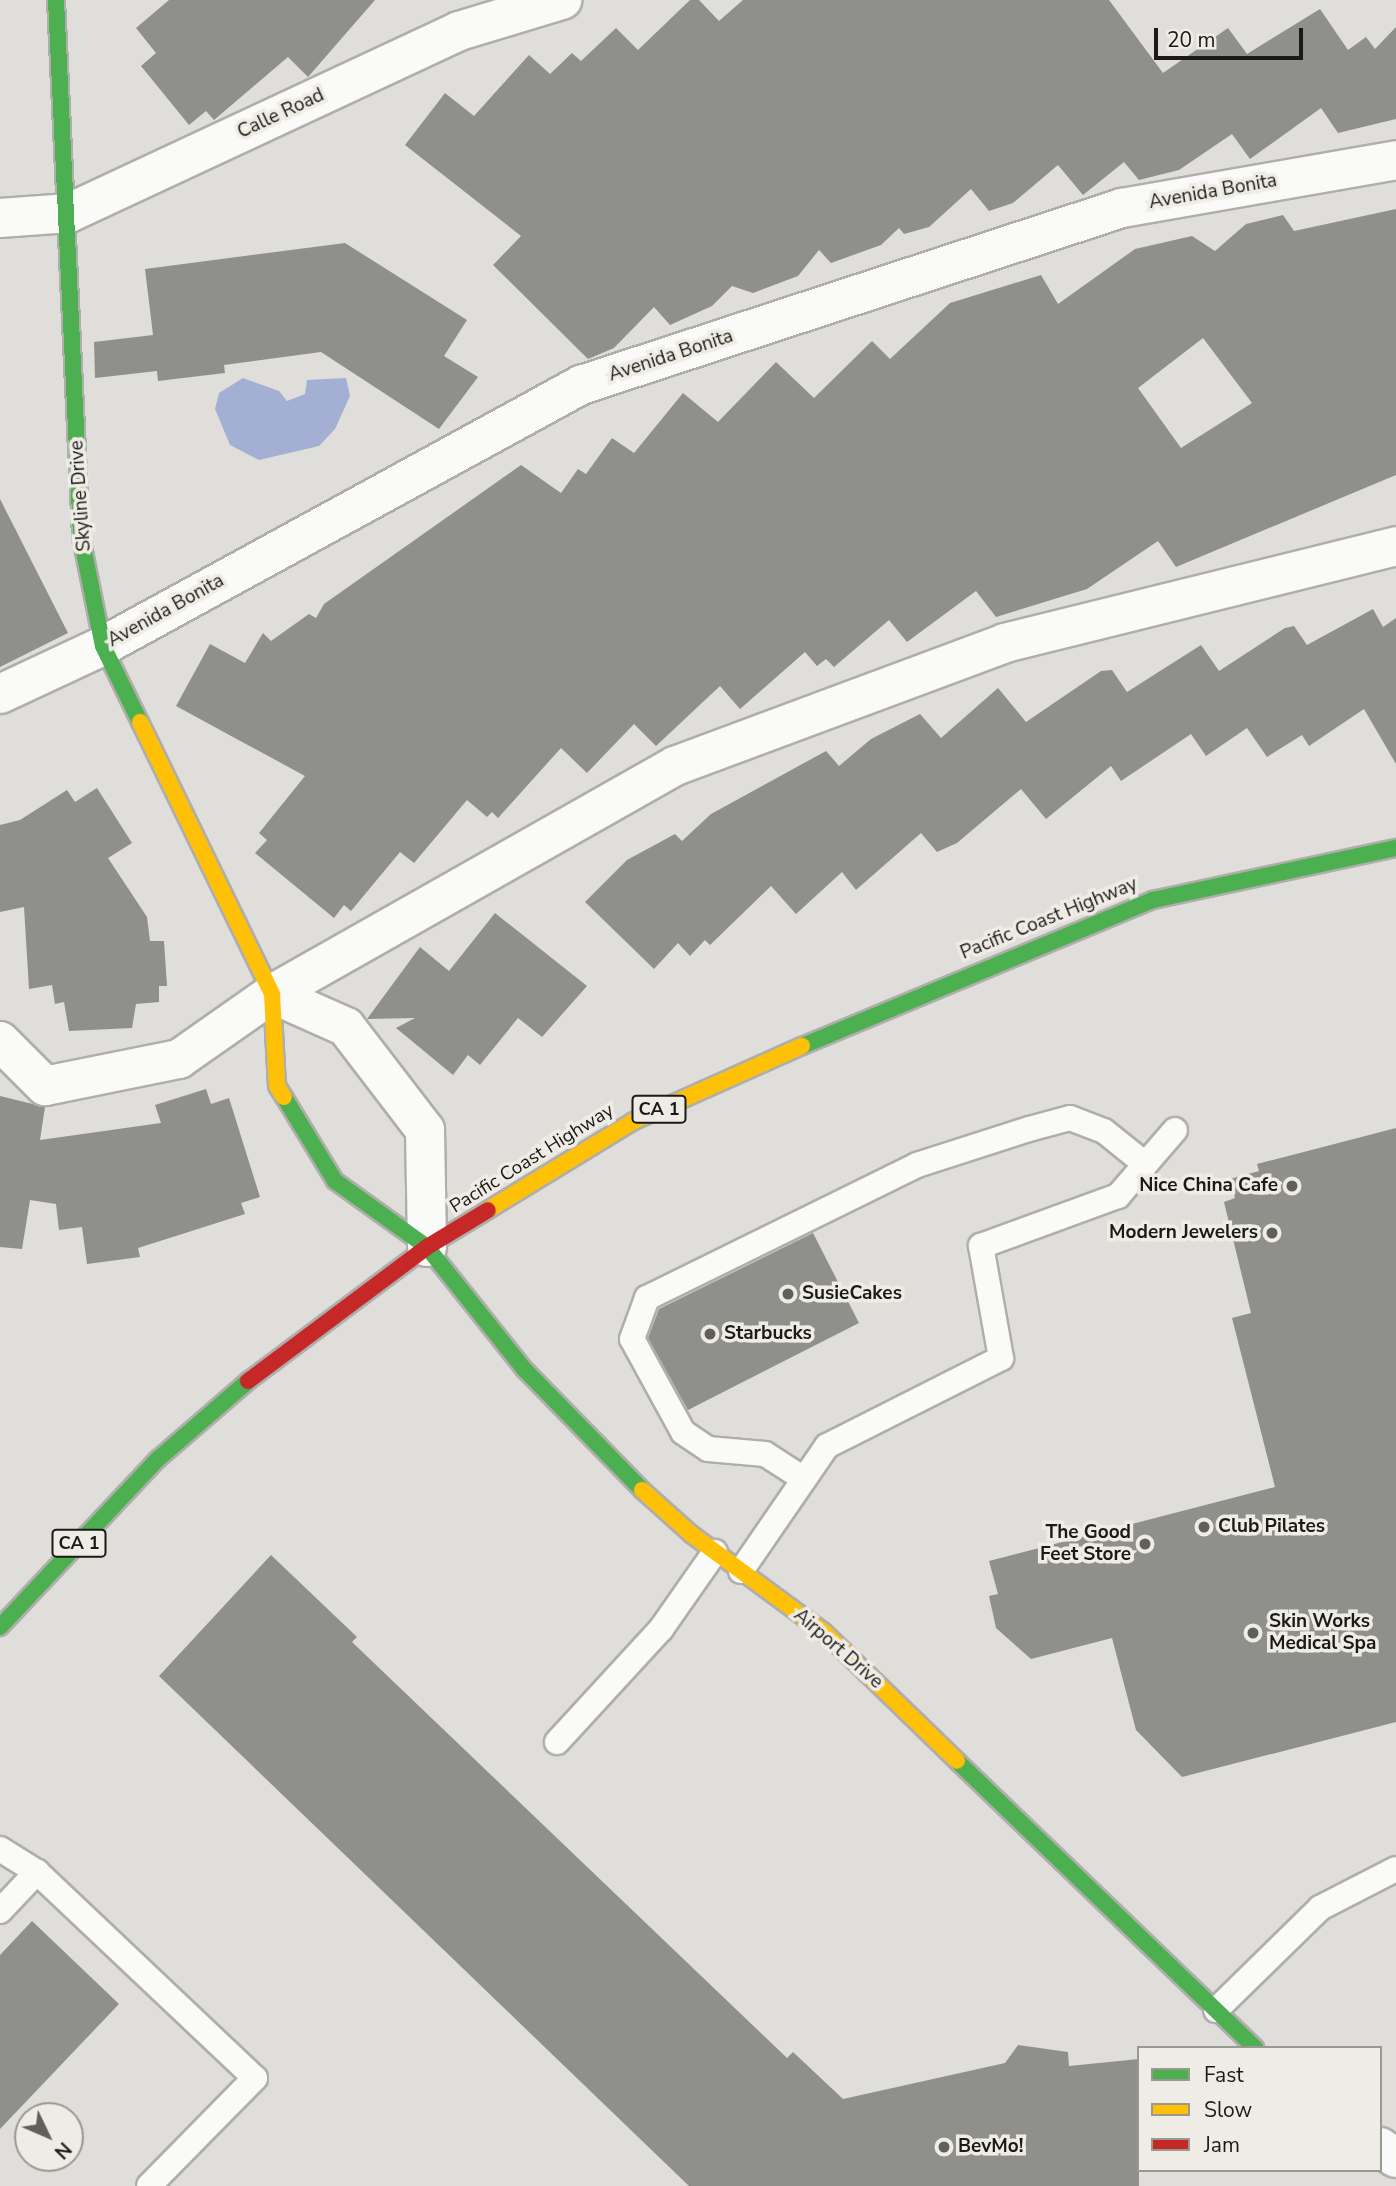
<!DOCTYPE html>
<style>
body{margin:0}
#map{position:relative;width:1396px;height:2186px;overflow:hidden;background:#dfdeda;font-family:"Nunito Sans",sans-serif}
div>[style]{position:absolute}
.water>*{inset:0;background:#a3b0d3}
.building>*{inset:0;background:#8f8f8c}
.roads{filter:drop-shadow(2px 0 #afaeab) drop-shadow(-2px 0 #afaeab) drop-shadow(0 2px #afaeab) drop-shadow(0 -2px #afaeab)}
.lane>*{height:24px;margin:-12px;padding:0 12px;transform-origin:12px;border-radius:12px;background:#fafaf9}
.street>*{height:38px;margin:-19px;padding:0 19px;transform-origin:19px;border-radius:19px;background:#fafaf9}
.fast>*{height:16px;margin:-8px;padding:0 8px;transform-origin:8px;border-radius:8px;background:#4caf50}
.slow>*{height:16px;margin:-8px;padding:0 8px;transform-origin:8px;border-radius:8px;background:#ffc107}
.jam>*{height:16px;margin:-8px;padding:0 8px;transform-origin:8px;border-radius:8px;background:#c62828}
.dots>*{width:19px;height:19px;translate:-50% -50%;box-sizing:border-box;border:4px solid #efece5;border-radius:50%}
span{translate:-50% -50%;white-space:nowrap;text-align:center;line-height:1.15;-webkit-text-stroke:7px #efece5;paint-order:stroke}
.shield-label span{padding:2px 5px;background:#efece5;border:2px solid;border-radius:5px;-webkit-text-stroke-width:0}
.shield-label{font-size:18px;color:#1b1a17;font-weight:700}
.street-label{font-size:19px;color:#1b1a17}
.poi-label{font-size:19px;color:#1b1a17;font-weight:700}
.right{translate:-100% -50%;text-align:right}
.left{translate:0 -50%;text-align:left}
.legend{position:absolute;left:1137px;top:2046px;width:245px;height:126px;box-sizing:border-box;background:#efece5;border:2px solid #9a9893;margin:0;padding:9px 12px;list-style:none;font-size:21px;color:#1b1a17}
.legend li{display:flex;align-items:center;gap:14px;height:35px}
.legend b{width:35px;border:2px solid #9a9893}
.north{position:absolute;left:14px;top:2102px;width:70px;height:70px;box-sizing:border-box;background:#efece5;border:2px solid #9a9893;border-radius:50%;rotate:134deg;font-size:19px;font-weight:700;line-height:28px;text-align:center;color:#1b1a17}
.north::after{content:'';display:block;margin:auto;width:24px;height:32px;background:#605f5b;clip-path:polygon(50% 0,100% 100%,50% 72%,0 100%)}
.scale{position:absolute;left:1154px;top:28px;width:149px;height:32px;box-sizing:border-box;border:4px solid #1b1a17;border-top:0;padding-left:9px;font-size:21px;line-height:24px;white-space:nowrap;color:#1b1a17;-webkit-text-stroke:5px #efece5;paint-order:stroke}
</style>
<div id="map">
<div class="water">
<i style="clip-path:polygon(243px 378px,279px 391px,287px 401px,305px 394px,307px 380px,346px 378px,350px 396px,335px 429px,319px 446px,259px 460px,230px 445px,215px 409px,219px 393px)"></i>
</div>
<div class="building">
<i style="clip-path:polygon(169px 0,375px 0,308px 77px,288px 57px,214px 120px,206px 111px,189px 125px,141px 66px,156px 53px,136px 28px)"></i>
<i style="clip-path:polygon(690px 0,699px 0,719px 21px,743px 0,1109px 0,1163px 73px,1228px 28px,1247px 54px,1320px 9px,1348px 50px,1366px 37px,1375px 49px,1396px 27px,1396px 119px,1338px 133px,1321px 108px,1250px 159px,1232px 134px,1179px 170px,1139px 180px,1124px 162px,1083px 195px,1058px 165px,1013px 203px,989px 211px,971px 189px,929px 227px,904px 234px,899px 228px,881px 245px,831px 263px,819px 250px,798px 276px,753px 293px,732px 286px,712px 306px,670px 325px,654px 307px,614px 348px,588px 359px,493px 265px,521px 236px,405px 145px,445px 93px,474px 116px,529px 55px,550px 74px,572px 53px,581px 61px,616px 28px,638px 50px)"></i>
<i style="clip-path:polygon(evenodd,1396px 209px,1396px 475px,1176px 567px,1158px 541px,1087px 589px,996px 617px,976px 591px,907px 642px,889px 620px,834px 667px,826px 659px,817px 666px,805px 652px,740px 709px,720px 686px,656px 746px,634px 724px,587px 773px,561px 748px,498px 818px,492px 812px,487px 817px,467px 800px,414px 863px,400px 852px,351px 911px,344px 905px,334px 918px,255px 853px,267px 840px,259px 833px,305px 776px,176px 706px,210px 644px,245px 663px,263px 633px,271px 641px,309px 614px,316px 618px,324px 604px,521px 465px,561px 493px,578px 469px,586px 474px,612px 438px,634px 453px,683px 393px,718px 422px,776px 362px,814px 398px,872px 341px,890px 359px,950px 303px,1041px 275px,1058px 304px,1135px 249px,1192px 236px,1215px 251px,1246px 224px,1283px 215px,1294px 231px,1396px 209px,1203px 338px,1252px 403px,1181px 448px,1138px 388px,1203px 338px)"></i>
<i style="clip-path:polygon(345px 243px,467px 320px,444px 356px,478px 377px,439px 429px,321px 352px,224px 365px,225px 373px,158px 381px,157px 371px,95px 378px,94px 342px,153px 335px,145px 269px)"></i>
<i style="clip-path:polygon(0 499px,68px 633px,0 667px)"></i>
<i style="clip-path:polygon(1373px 609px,1383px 627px,1396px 618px,1396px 764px,1364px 709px,1309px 746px,1302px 735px,1267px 757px,1247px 728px,1206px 756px,1191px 734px,1121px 781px,1111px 766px,1046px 819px,1021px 789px,957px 843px,937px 852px,921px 833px,856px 890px,842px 872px,796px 914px,771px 886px,710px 945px,705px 940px,690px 956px,678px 943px,654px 969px,585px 902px,627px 860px,675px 834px,682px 841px,711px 814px,826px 751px,839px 766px,871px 739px,920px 714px,941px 738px,998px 688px,1026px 722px,1101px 671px,1112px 670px,1127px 692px,1201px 645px,1219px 671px,1285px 628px,1294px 626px,1307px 645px)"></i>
<i style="clip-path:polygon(97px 788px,132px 843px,108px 858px,147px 917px,150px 941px,164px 941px,167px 986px,159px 986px,159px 1002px,136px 1004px,132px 1028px,69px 1031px,64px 1002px,55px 1004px,52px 985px,29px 989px,24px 907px,0 912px,0 825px,20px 820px,67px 790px,75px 802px)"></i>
<i style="clip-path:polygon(495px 913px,587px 986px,542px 1037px,518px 1018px,480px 1065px,468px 1055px,453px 1075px,396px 1028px,415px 1018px,367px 1019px,420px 947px,449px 971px)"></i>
<i style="clip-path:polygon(206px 1089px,211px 1104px,229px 1098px,260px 1197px,241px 1203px,245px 1214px,138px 1248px,140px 1257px,87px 1264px,82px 1227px,59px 1230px,56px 1204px,30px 1200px,22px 1249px,0 1247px,0 1096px,45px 1107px,40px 1140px,161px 1123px,155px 1105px)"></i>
<i style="clip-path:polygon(1396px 1128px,1396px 1722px,1182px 1777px,1136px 1730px,1112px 1638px,1031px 1659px,996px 1628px,989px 1596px,998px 1594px,989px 1561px,1275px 1487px,1232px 1318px,1251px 1313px,1224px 1202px,1235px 1198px,1230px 1179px,1259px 1171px,1257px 1164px)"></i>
<i style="clip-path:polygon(813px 1233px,859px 1323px,688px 1410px,648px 1338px,659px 1309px)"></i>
<i style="clip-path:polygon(271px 1555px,357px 1637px,352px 1642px,787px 2058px,793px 2052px,843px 2099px,1005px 2063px,1018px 2045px,1068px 2052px,1069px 2066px,1139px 2059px,1139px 2186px,689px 2186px,159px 1676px)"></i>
<i style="clip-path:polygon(32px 1921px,119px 2004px,0 2129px,0 1955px)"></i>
</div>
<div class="roads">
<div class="lane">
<i style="left:804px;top:1479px;width:46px;rotate:-147.3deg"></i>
<i style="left:765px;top:1454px;width:57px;rotate:-175deg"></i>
<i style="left:708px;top:1449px;width:30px;rotate:-146deg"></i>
<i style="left:683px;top:1432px;width:106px;rotate:-118.7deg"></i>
<i style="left:632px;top:1339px;width:44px;rotate:-69.9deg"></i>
<i style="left:647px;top:1298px;width:301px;rotate:-26.2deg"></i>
<i style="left:917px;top:1165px;width:118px;rotate:-17.8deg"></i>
<i style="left:1029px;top:1129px;width:42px;rotate:-15deg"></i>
<i style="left:1070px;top:1118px;width:36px;rotate:21deg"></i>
<i style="left:1104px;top:1131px;width:53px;rotate:38.8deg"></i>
<i style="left:741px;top:1571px;width:152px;rotate:-55.5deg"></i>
<i style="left:827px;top:1446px;width:195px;rotate:-26.8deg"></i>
<i style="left:1001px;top:1358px;width:114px;rotate:-100.1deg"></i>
<i style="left:981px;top:1246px;width:146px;rotate:-20.1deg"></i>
<i style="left:1118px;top:1196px;width:87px;rotate:-49.2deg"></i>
<i style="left:557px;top:1742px;width:154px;rotate:-47.4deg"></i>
<i style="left:661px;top:1629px;width:94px;rotate:-55deg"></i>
<i style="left:0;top:1849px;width:44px;rotate:31.9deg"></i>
<i style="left:37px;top:1872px;width:300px;rotate:43.4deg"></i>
<i style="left:255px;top:2078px;width:151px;rotate:134.5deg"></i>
<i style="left:0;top:1911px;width:54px;rotate:-46.5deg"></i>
<i style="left:1216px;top:2010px;width:146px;rotate:-44.4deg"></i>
<i style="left:1320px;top:1908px;width:85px;rotate:-27.2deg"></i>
</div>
<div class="street">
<i style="left:0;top:218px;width:69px;rotate:-4.1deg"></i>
<i style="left:69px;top:213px;width:430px;rotate:-25deg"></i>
<i style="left:459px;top:31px;width:108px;rotate:-16.8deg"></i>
<i style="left:0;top:694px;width:114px;rotate:-25deg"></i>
<i style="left:103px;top:646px;width:545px;rotate:-28.64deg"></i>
<i style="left:581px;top:385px;width:569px;rotate:-18.12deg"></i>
<i style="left:1122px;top:208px;width:278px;rotate:-9.9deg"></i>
<i style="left:272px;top:994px;width:81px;rotate:24deg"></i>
<i style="left:346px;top:1027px;width:130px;rotate:52.5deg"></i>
<i style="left:425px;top:1130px;width:117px;rotate:89deg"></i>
<i style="left:0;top:1041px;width:64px;rotate:45deg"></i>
<i style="left:45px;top:1086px;width:137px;rotate:-11.4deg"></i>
<i style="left:179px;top:1059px;width:113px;rotate:-35deg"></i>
<i style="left:272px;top:994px;width:463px;rotate:-29.5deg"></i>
<i style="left:675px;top:766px;width:352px;rotate:-20.4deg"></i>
<i style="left:1005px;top:643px;width:403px;rotate:-13.9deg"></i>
<i style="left:1380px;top:2147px;width:19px;rotate:35deg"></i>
</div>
<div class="fast">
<i style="left:56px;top:0;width:538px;rotate:87.33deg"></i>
<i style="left:81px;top:537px;width:111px;rotate:78.6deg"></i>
<i style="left:103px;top:646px;width:85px;rotate:64deg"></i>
<i style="left:802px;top:1046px;width:380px;rotate:-22.6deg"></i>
<i style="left:1153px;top:900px;width:249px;rotate:-12.1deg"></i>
<i style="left:284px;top:1097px;width:98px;rotate:58.7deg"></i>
<i style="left:335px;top:1181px;width:113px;rotate:35.7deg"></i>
<i style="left:427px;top:1247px;width:157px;rotate:51.5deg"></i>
<i style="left:525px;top:1370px;width:168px;rotate:45.7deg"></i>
<i style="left:0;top:1627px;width:231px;rotate:-46.8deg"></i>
<i style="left:158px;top:1459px;width:119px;rotate:-40.9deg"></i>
<i style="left:957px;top:1761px;width:414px;rotate:43.9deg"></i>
</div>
<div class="slow">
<i style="left:140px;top:722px;width:302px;rotate:64.1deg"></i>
<i style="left:272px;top:994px;width:92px;rotate:86.9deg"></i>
<i style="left:277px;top:1086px;width:13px;rotate:58deg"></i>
<i style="left:488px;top:1210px;width:171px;rotate:-31.4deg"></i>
<i style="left:634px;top:1121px;width:184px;rotate:-24.1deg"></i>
<i style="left:642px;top:1490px;width:66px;rotate:41.9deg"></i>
<i style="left:691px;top:1534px;width:165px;rotate:36.4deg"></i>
<i style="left:824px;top:1632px;width:185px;rotate:44.1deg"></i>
</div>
<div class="jam">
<i style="left:248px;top:1381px;width:224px;rotate:-36.8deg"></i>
<i style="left:427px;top:1247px;width:71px;rotate:-31.2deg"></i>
</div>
</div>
<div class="dots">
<i style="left:1292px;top:1186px;background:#605f5b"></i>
<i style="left:1272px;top:1233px;background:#605f5b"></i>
<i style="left:788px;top:1294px;background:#605f5b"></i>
<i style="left:710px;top:1334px;background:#605f5b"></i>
<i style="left:1204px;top:1527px;background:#605f5b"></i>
<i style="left:1145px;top:1544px;background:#605f5b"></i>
<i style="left:1253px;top:1633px;background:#605f5b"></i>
<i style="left:944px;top:2147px;background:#605f5b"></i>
</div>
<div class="shield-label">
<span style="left:659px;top:1109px">CA 1</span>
<span style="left:79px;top:1543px">CA 1</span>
</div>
<div class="street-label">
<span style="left:281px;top:114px;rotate:-25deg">Calle Road</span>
<span style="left:1213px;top:192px;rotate:-10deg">Avenida Bonita</span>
<span style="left:671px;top:356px;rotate:-18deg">Avenida Bonita</span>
<span style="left:81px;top:496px;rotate:-94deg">Skyline Drive</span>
<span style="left:166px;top:611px;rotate:-29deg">Avenida Bonita</span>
<span style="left:1049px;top:919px;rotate:-22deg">Pacific Coast Highway</span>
<span style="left:532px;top:1159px;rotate:-32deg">Pacific Coast Highway</span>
<span style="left:838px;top:1649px;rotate:41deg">Airport Drive</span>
</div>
<div class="poi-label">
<span class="right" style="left:1278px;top:1186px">Nice China Cafe</span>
<span class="right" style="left:1258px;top:1233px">Modern Jewelers</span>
<span class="left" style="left:802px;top:1294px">SusieCakes</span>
<span class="left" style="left:724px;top:1334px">Starbucks</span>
<span class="left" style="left:1218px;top:1527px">Club Pilates</span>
<span class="right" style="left:1131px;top:1544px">The Good<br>Feet Store</span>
<span class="left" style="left:1269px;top:1633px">Skin Works<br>Medical Spa</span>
<span class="left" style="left:958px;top:2147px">BevMo!</span>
</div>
<ul class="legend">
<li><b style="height:9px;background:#4caf50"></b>Fast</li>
<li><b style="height:9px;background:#ffc107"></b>Slow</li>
<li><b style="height:9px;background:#c62828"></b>Jam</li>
</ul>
<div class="north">N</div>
<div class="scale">20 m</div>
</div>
